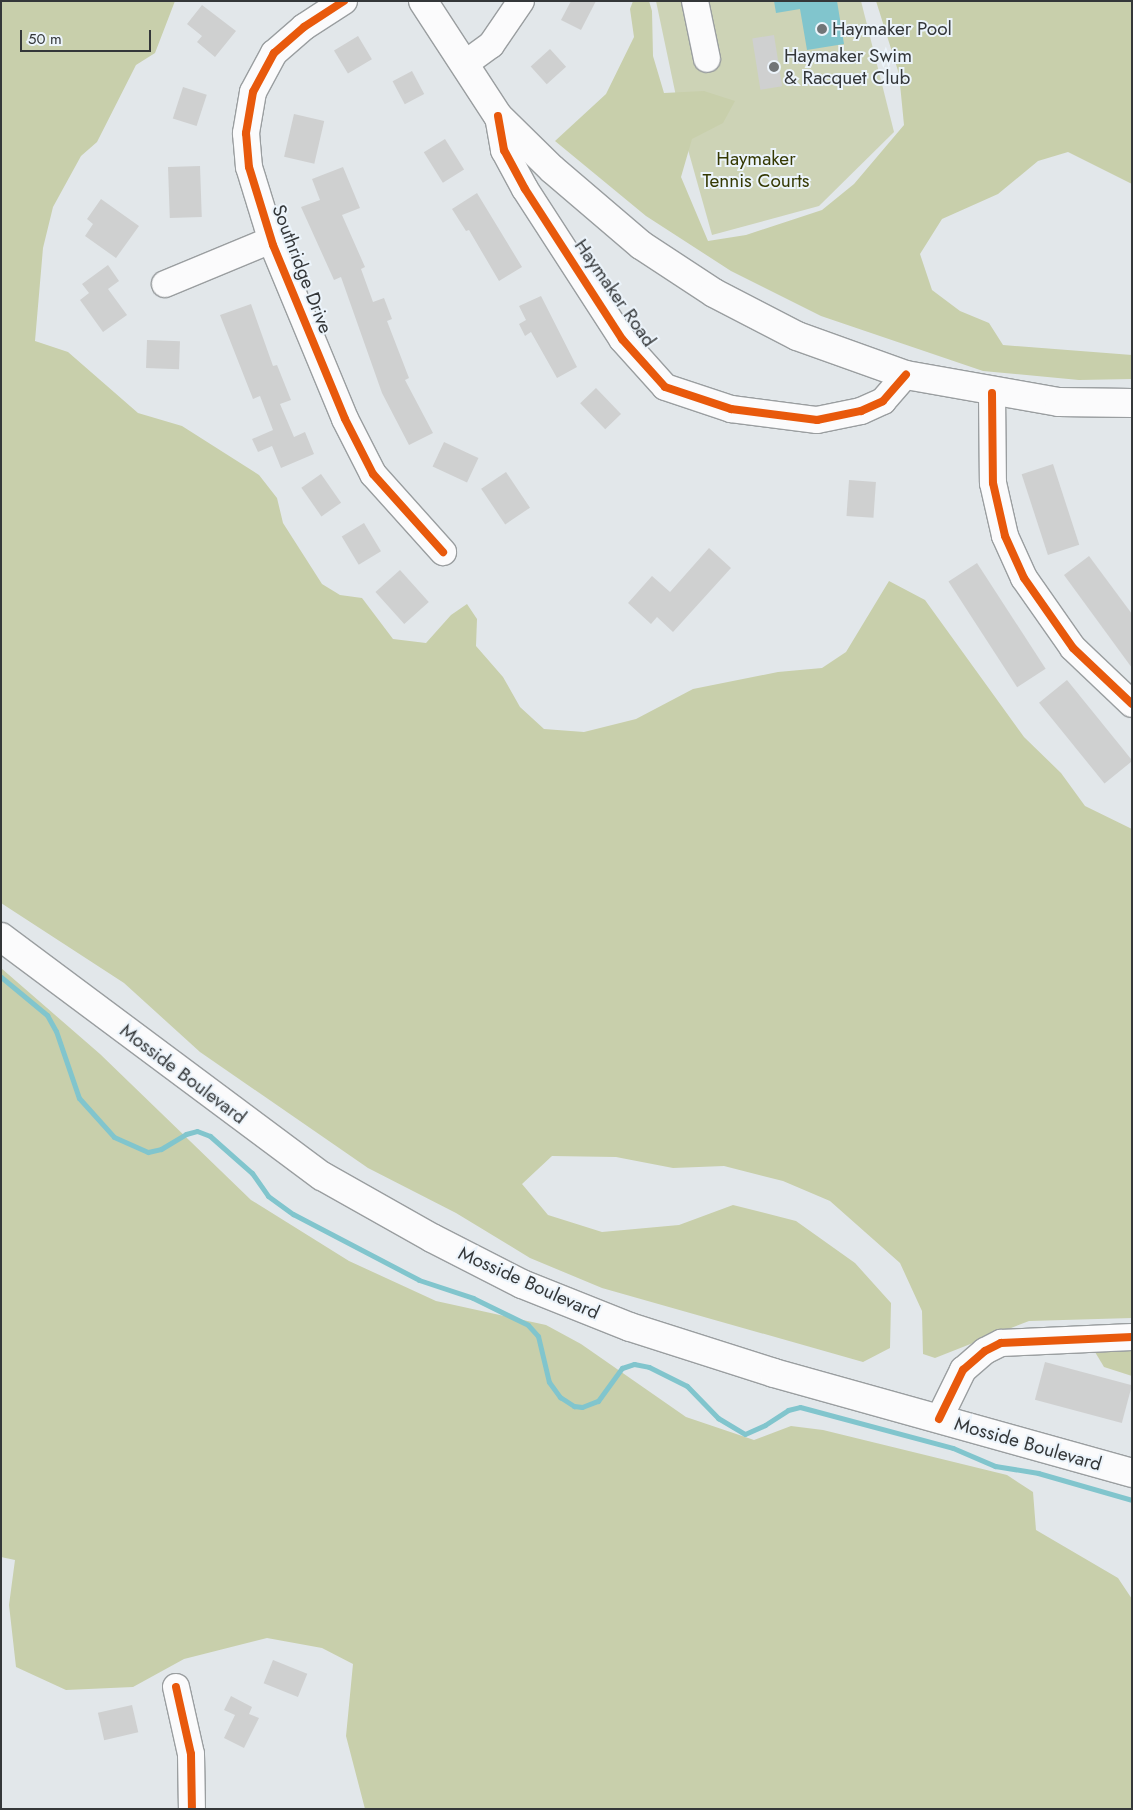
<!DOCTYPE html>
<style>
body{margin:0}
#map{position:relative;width:1133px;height:1810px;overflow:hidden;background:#e2e7ea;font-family:Jost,sans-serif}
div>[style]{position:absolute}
.green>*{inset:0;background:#cdd3b6}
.forest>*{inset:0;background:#c8cfab}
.water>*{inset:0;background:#81c5cd}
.stream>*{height:5px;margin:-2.5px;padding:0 2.5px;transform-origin:2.5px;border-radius:2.5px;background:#81c5cd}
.building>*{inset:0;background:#cfd0d0;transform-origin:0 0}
.roads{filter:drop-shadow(1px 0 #9a9ea0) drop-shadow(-1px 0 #9a9ea0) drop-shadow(0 1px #9a9ea0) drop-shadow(0 -1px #9a9ea0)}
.minor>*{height:26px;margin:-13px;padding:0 13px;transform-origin:13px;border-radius:13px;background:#fbfbfc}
.major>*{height:28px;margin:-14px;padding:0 14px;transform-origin:14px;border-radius:14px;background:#fbfbfc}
.cycleway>*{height:8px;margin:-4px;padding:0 4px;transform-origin:4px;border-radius:4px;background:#e8590c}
.dots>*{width:14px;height:14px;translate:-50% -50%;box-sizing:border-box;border:2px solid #ecf4fb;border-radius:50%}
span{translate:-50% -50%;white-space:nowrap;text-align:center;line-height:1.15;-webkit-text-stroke:4px #ecf4fb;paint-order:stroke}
.poi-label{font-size:19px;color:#343739}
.left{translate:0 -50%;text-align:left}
.park-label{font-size:19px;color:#353903}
.street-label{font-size:19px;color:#343739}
.frame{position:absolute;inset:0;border:2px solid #343739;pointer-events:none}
.scale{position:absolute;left:20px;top:30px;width:131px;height:22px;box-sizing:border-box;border:2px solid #343739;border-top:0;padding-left:6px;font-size:15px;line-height:18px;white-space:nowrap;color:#343739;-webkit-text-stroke:4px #ecf4fb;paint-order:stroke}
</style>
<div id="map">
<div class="green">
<i style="clip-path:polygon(656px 1px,861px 1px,894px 132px,819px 206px,712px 235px,685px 139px)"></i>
</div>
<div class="forest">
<i style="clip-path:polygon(1px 1px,175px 1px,155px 53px,136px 65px,97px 142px,81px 156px,53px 207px,43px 248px,35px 341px,68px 352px,138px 413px,182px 426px,259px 475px,277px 498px,283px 523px,322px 584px,340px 595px,362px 598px,393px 639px,426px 643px,451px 615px,467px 604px,477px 619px,476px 646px,503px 677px,520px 707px,544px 729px,584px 732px,636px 719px,693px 689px,778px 672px,822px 668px,846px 652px,889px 581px,925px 600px,1024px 737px,1061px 773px,1085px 806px,1132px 829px,1132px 1318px,1029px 1321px,935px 1358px,923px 1354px,922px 1311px,900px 1263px,830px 1201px,783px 1181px,724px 1166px,673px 1168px,616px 1157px,552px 1156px,522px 1184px,548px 1215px,602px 1232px,679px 1225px,733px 1205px,796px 1221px,855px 1263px,891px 1303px,890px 1348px,863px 1362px,602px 1288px,530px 1258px,456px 1213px,368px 1168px,200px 1052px,124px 983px,1px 903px)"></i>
<i style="clip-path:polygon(633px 1px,649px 1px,652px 11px,653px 56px,664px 93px,704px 91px,735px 101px,723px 123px,692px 139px,681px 177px,708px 241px,746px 235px,822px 210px,854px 184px,904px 125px,899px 74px,876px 1px,1132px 1px,1132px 184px,1068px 152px,1038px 161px,998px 194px,942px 219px,920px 254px,932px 290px,960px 311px,989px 323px,1003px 345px,1132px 355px,1132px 379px,1079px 380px,983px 371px,821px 316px,731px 271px,646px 216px,555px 141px,606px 94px,634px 37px,630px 9px)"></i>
<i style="clip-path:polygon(1px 968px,100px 1054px,251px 1200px,349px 1261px,436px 1301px,546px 1325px,581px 1344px,686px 1417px,754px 1440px,791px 1426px,823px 1430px,1007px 1475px,1033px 1492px,1036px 1530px,1118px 1578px,1132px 1599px,1132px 1809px,365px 1809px,346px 1736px,353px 1664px,322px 1648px,267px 1638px,184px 1659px,133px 1687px,66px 1690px,16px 1667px,9px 1605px,15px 1560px,1px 1557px)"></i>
<i style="clip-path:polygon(1092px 1347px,1132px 1351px,1132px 1376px,1104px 1367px)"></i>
</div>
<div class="water">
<i style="clip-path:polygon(774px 1px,837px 1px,844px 44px,807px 50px,800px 9px,776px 13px)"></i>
</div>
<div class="stream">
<i style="left:1px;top:977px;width:60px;rotate:39.6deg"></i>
<i style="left:47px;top:1015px;width:18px;rotate:61deg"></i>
<i style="left:56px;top:1031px;width:71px;rotate:71.1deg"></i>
<i style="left:79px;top:1098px;width:52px;rotate:48.1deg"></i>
<i style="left:114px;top:1137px;width:37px;rotate:24deg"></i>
<i style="left:148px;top:1152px;width:13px;rotate:-13deg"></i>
<i style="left:161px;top:1149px;width:29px;rotate:-31deg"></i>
<i style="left:186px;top:1134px;width:11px;rotate:-15deg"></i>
<i style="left:197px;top:1131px;width:14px;rotate:21deg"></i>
<i style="left:210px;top:1136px;width:56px;rotate:41.4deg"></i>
<i style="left:252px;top:1173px;width:28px;rotate:55deg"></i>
<i style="left:268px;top:1196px;width:31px;rotate:36deg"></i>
<i style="left:293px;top:1214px;width:142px;rotate:27.6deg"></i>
<i style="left:419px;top:1280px;width:57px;rotate:18.4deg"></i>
<i style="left:473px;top:1298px;width:61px;rotate:26.1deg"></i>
<i style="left:528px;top:1325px;width:15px;rotate:48deg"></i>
<i style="left:538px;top:1336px;width:47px;rotate:76.6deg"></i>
<i style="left:549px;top:1382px;width:19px;rotate:54deg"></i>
<i style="left:560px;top:1397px;width:17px;rotate:33deg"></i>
<i style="left:574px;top:1406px;width:8px;rotate:7deg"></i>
<i style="left:582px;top:1407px;width:17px;rotate:-21deg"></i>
<i style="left:598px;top:1401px;width:41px;rotate:-54deg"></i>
<i style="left:622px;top:1368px;width:13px;rotate:-18deg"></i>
<i style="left:634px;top:1364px;width:15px;rotate:11deg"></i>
<i style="left:649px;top:1367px;width:42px;rotate:26.6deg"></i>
<i style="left:687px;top:1386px;width:45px;rotate:45.9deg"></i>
<i style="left:718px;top:1418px;width:31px;rotate:31deg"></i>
<i style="left:745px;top:1434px;width:22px;rotate:-24deg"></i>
<i style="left:765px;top:1425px;width:27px;rotate:-33deg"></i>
<i style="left:788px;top:1410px;width:12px;rotate:-14deg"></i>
<i style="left:800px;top:1407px;width:158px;rotate:15deg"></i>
<i style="left:953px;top:1448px;width:46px;rotate:23.2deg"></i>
<i style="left:995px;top:1466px;width:44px;rotate:9.2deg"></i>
<i style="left:1038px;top:1473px;width:98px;rotate:16deg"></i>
</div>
<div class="building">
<i style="clip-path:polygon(571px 1px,596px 1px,581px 30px,561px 20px)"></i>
<i style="clip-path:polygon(202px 5px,236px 31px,215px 57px,197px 42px,202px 36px,187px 24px)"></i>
<i style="left:774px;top:35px;width:52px;height:22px;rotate:81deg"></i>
<i style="left:358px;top:36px;width:27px;height:28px;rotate:59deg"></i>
<i style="left:550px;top:49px;width:24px;height:26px;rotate:48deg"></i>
<i style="left:412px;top:71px;width:26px;height:22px;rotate:62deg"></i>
<i style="left:183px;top:87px;width:25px;height:33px;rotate:18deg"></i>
<i style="left:294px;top:114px;width:31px;height:44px;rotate:13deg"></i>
<i style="left:445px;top:139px;width:36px;height:25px;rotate:58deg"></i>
<i style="left:200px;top:166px;width:51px;height:32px;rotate:88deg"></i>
<i style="clip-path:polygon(343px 167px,360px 208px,342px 215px,365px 267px,361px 269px,373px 302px,384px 298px,392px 319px,387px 321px,409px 378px,405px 380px,433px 433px,409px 445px,382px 393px,341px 277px,334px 280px,301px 207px,320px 200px,312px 179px)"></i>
<i style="clip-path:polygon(477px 193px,522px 267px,499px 281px,469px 230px,466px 231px,452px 209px)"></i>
<i style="clip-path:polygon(101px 199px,139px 226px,116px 258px,85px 236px,93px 224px,87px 219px)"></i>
<i style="clip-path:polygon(108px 265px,119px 281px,108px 289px,127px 315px,103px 332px,80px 300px,89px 293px,82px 284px)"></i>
<i style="clip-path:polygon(541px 296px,577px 367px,557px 378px,531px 332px,525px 336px,519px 324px,526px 320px,519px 306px)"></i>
<i style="clip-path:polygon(251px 304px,273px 366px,277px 365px,291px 400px,280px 404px,294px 437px,305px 432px,314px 454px,281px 468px,272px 446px,258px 452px,252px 439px,273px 430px,260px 396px,253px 399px,220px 315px)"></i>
<i style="left:147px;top:340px;width:33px;height:28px;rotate:2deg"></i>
<i style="left:596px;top:388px;width:36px;height:22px;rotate:46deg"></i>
<i style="left:444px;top:442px;width:38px;height:27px;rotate:25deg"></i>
<i style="left:1053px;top:464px;width:85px;height:33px;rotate:72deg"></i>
<i style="left:506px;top:472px;width:43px;height:30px;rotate:56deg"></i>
<i style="left:321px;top:474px;width:35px;height:24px;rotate:55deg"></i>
<i style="left:849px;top:480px;width:27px;height:36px;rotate:4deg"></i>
<i style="left:364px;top:523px;width:33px;height:26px;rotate:59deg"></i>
<i style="clip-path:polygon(709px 548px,731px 568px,673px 632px,657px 617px,651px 624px,628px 603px,652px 576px,670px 592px)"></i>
<i style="clip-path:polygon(1089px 556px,1132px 614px,1132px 668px,1064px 575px)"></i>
<i style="left:977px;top:563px;width:126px;height:34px;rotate:57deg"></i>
<i style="left:400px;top:570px;width:43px;height:33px;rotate:48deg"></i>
<i style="left:1067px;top:680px;width:104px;height:36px;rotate:51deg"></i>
<i style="left:1045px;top:1362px;width:90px;height:39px;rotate:15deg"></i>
<i style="left:273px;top:1660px;width:37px;height:25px;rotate:22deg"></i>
<i style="clip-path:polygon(231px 1696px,252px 1707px,249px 1714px,259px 1718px,244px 1748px,224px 1738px,235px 1715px,224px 1710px)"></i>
<i style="left:132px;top:1705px;width:28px;height:35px;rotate:77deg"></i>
</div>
<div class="roads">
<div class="minor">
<i style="left:344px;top:1px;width:48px;rotate:147deg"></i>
<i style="left:304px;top:27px;width:40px;rotate:139deg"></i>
<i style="left:274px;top:53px;width:44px;rotate:118.3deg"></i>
<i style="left:253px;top:92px;width:42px;rotate:99.7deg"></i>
<i style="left:246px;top:133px;width:34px;rotate:85deg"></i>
<i style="left:249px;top:167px;width:82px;rotate:72.9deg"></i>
<i style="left:273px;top:245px;width:188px;rotate:67.5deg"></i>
<i style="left:345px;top:419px;width:62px;rotate:63deg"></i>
<i style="left:373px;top:474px;width:105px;rotate:48.1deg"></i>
<i style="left:695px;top:1px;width:59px;rotate:78.3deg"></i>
<i style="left:466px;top:63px;width:31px;rotate:-36deg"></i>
<i style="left:491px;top:45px;width:53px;rotate:-55.7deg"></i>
<i style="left:498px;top:116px;width:35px;rotate:80deg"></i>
<i style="left:504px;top:150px;width:44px;rotate:61.7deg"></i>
<i style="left:525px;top:189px;width:179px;rotate:57.1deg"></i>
<i style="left:622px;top:339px;width:64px;rotate:48.1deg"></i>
<i style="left:665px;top:387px;width:70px;rotate:18.4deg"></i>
<i style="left:731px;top:409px;width:87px;rotate:7.3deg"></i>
<i style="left:817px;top:420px;width:45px;rotate:-11.6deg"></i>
<i style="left:861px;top:411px;width:24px;rotate:-24deg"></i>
<i style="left:883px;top:401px;width:35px;rotate:-49deg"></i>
<i style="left:165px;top:284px;width:115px;rotate:-22.5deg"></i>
<i style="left:992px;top:393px;width:90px;rotate:89.4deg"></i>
<i style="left:993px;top:483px;width:54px;rotate:77.2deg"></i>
<i style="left:1005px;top:536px;width:46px;rotate:65.7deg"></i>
<i style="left:1024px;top:578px;width:85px;rotate:55deg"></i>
<i style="left:1073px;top:648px;width:81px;rotate:43.5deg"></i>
<i style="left:939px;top:1419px;width:55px;rotate:-63.9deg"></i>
<i style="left:963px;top:1370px;width:29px;rotate:-41deg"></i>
<i style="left:985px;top:1351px;width:18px;rotate:-27deg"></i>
<i style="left:1001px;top:1343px;width:131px;rotate:-2.6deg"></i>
<i style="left:176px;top:1687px;width:69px;rotate:77.4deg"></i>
<i style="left:191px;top:1754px;width:55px;rotate:89deg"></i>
</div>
<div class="major">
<i style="left:423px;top:1px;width:137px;rotate:56.9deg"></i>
<i style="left:498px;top:116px;width:76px;rotate:44.5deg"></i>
<i style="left:552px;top:169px;width:117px;rotate:40.5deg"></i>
<i style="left:641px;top:245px;width:87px;rotate:33.3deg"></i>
<i style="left:714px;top:293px;width:93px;rotate:27.4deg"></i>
<i style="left:797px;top:336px;width:116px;rotate:19.7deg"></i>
<i style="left:906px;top:375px;width:155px;rotate:10deg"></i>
<i style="left:1059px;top:402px;width:73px;rotate:0.8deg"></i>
<i style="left:1px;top:937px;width:400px;rotate:36.7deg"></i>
<i style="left:322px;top:1176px;width:126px;rotate:29.4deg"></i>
<i style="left:432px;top:1238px;width:101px;rotate:27.1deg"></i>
<i style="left:522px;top:1284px;width:116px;rotate:21.7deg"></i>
<i style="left:630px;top:1327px;width:151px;rotate:17.7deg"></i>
<i style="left:774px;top:1373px;width:372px;rotate:15.6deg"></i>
</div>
</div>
<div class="cycleway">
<i style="left:344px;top:1px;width:48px;rotate:147deg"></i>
<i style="left:304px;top:27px;width:40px;rotate:139deg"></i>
<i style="left:274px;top:53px;width:44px;rotate:118.3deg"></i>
<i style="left:253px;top:92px;width:42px;rotate:99.7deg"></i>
<i style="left:246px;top:133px;width:34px;rotate:85deg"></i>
<i style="left:249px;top:167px;width:82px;rotate:72.9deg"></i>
<i style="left:273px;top:245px;width:188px;rotate:67.5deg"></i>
<i style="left:345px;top:419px;width:62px;rotate:63deg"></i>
<i style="left:373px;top:474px;width:105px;rotate:48.1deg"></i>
<i style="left:498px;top:116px;width:35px;rotate:80deg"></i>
<i style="left:504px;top:150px;width:44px;rotate:61.7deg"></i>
<i style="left:525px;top:189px;width:179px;rotate:57.1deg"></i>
<i style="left:622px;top:339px;width:64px;rotate:48.1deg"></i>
<i style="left:665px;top:387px;width:70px;rotate:18.4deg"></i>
<i style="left:731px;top:409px;width:87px;rotate:7.3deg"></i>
<i style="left:817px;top:420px;width:45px;rotate:-11.6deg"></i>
<i style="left:861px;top:411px;width:24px;rotate:-24deg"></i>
<i style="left:883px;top:401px;width:35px;rotate:-49deg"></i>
<i style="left:992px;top:393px;width:90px;rotate:89.4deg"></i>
<i style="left:993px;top:483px;width:54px;rotate:77.2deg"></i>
<i style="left:1005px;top:536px;width:46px;rotate:65.7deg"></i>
<i style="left:1024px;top:578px;width:85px;rotate:55deg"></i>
<i style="left:1073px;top:648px;width:81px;rotate:43.5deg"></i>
<i style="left:939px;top:1419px;width:55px;rotate:-63.9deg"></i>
<i style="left:963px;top:1370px;width:29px;rotate:-41deg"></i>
<i style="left:985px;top:1351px;width:18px;rotate:-27deg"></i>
<i style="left:1001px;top:1343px;width:131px;rotate:-2.6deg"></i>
<i style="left:176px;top:1687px;width:69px;rotate:77.4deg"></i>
<i style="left:191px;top:1754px;width:55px;rotate:89deg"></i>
</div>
<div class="dots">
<i style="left:822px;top:29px;background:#717577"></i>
<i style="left:774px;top:67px;background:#717577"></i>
</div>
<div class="poi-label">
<span class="left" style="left:832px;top:29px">Haymaker Pool</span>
<span class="left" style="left:784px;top:67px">Haymaker Swim<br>&amp; Racquet Club</span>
</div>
<div class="park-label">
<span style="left:756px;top:170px">Haymaker<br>Tennis Courts</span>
</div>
<div class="street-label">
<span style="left:302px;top:269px;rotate:69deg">Southridge Drive</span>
<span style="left:615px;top:293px;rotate:55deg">Haymaker Road</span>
<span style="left:183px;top:1074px;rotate:37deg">Mosside Boulevard</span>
<span style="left:529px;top:1283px;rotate:24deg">Mosside Boulevard</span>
<span style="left:1028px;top:1444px;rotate:16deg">Mosside Boulevard</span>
</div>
<div class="frame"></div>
<div class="scale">50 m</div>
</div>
